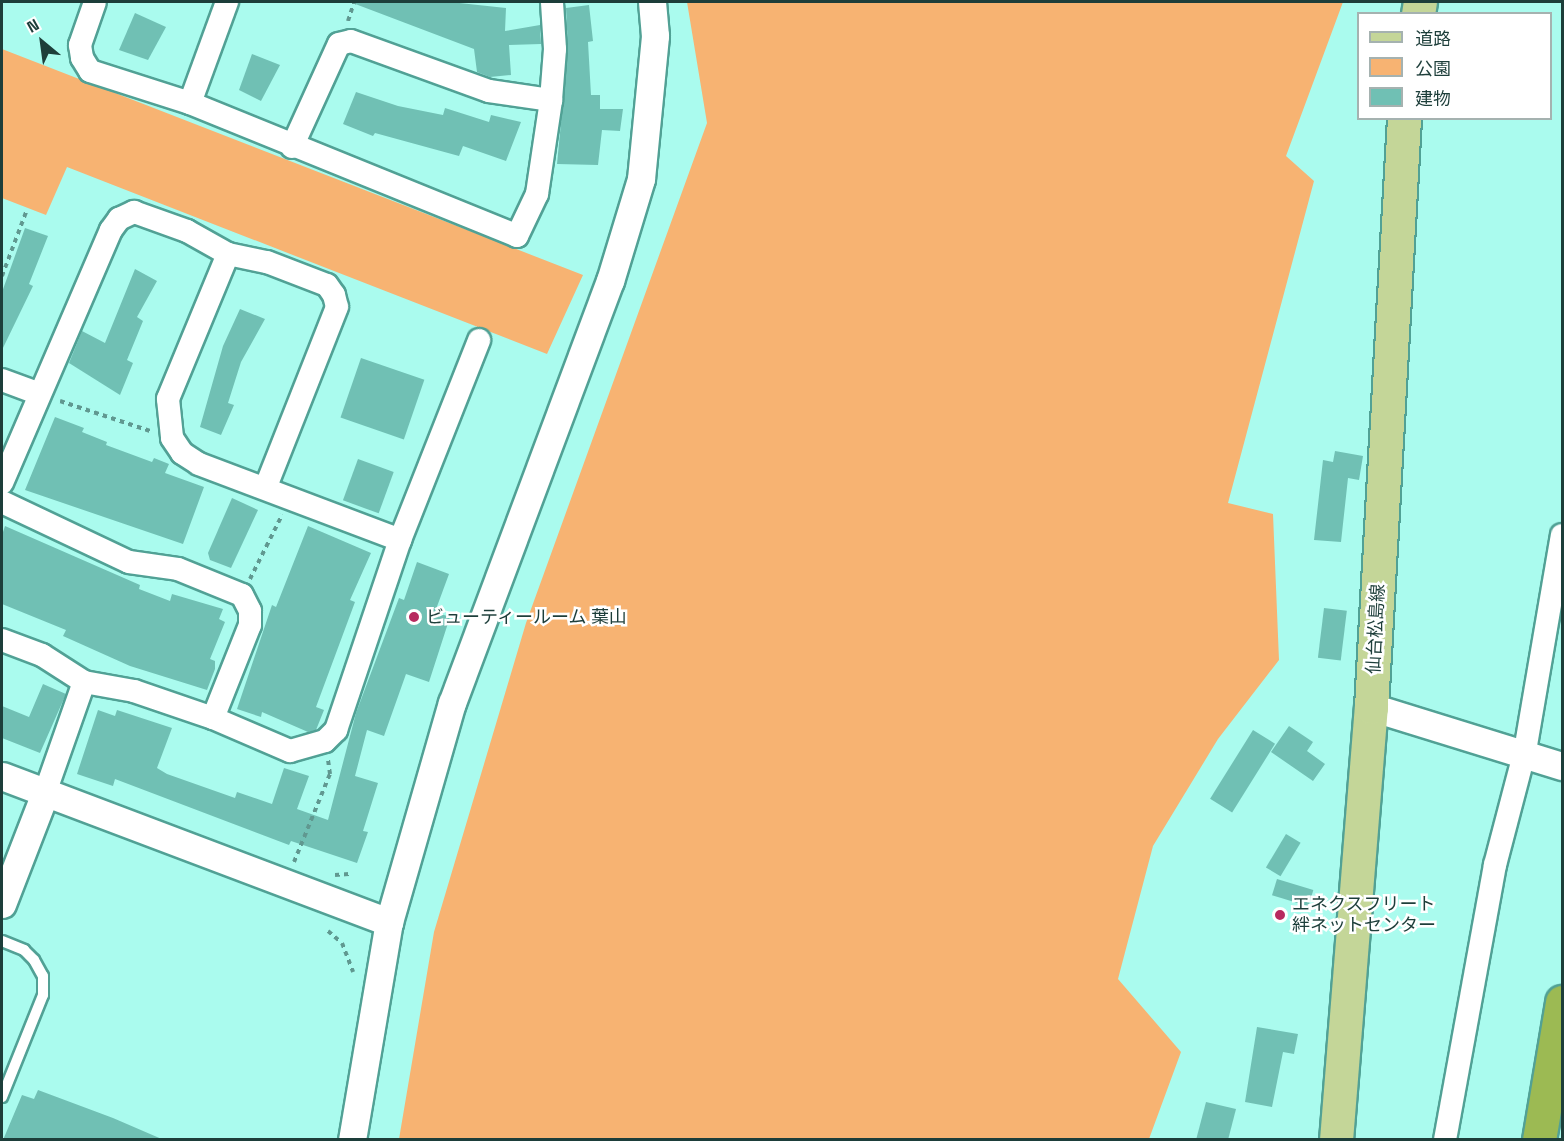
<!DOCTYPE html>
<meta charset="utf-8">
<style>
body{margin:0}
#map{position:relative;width:1564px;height:1141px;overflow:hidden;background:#aafbee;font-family:"Space Grotesk","Noto Sans JP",sans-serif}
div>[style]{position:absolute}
.green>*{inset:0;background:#f7b372}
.building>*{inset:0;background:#70c0b4;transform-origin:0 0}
.path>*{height:4px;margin-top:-2px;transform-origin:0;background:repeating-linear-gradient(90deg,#609890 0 4.5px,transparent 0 9px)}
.roads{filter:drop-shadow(2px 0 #51a195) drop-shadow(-2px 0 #51a195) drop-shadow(0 2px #51a195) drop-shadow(0 -2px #51a195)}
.service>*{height:10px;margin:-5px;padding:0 5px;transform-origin:5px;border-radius:5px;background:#fff}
.minor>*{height:22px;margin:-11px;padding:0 11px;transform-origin:11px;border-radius:11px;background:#fff}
.tertiary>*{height:27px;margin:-13.5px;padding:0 13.5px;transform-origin:13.5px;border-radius:13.5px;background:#fff}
.primary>*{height:33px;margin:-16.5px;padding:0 16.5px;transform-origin:16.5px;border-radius:16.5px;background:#c4d698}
.motorway>*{height:33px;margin:-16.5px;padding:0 16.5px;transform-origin:16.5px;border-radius:16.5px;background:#9cba53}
.dots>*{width:16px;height:16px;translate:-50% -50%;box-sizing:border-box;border:3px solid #fff;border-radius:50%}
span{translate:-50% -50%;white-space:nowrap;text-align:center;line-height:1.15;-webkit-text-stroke:5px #fff;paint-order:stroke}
.poi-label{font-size:18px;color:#1d3e3a}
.left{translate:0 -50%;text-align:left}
.street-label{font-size:18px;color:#1d3e3a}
.frame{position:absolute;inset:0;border:3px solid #1d3e3a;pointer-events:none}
.legend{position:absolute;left:1357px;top:12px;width:195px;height:108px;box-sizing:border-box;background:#fff;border:2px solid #a5b2b0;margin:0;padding:8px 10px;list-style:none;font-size:18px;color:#1d3e3a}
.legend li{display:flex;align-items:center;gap:12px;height:30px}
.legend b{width:30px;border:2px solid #a5b2b0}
.north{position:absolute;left:12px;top:12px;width:60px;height:60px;-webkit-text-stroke:4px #fff;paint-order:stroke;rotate:331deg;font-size:16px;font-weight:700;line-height:24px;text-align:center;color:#1d3e3a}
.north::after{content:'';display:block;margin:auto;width:21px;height:27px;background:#1d3e3a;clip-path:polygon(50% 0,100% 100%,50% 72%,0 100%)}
</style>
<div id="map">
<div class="green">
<i style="clip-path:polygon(687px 2px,1343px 2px,1286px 156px,1314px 181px,1228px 503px,1273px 514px,1279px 660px,1218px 739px,1153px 846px,1118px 979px,1181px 1052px,1149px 1139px,399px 1139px,434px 932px,526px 623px,707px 123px)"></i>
<i style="clip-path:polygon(2px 49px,583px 275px,547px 354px,67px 167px,46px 215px,2px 198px)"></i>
</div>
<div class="building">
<i style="clip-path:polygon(350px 2px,450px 2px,506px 8px,505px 31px,540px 25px,541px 44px,509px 45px,511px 75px,490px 77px,477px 72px,474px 49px)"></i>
<i style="clip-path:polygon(589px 5px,593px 41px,588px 42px,591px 95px,600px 95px,600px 109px,623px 109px,620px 131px,602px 130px,598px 165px,557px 164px,568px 50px,566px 8px)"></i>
<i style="clip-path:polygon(135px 13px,166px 27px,148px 60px,119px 50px)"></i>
<i style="clip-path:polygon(252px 54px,280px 65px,261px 101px,239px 90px)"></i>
<i style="clip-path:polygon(356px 92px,398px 106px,443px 115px,445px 108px,489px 122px,491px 115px,521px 122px,506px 161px,463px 146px,459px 156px,375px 133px,373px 136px,343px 124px)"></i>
<i style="clip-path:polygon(25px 228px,48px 236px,29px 284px,33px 286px,2px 350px,2px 292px)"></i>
<i style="clip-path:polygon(135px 269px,157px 281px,137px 317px,143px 321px,127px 360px,133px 363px,120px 395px,69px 363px,82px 331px,105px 343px)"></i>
<i style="clip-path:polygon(240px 309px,265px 319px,241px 362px,228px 403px,234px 405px,221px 435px,200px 427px,223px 346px)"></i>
<i style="left:361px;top:358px;width:67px;height:63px;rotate:19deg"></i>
<i style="clip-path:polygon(55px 417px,84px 428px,82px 432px,107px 442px,106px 445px,152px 462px,154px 458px,169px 464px,165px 473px,204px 487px,183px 544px,25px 490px)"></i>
<i style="clip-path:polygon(1335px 451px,1363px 456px,1359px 480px,1348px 478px,1341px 542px,1314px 540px,1323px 460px,1333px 462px)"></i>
<i style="left:358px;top:459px;width:38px;height:44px;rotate:20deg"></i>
<i style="clip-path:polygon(232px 498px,258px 510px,231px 568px,210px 560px,208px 553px)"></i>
<i style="clip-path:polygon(5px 526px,140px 585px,139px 589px,170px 601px,172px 594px,223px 609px,219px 619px,225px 622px,210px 659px,215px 661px,215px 669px,207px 690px,130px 666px,63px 636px,66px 630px,2px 604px,2px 535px)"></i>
<i style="clip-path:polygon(308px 526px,371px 553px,350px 600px,355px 602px,316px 707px,324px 710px,316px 730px,308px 732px,262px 712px,261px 717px,237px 709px,272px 605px,276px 607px)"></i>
<i style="clip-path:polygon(417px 562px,449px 574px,435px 612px,450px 617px,429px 682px,406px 674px,384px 736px,367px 730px,355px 776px,378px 783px,363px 831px,368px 832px,357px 863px,291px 841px,289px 845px,115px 779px,113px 786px,77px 774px,98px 710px,115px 716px,117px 710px,172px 728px,157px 768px,167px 774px,235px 798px,237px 792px,272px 804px,284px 768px,309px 776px,297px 809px,328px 820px,356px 713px,399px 598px,404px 600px)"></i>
<i style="left:1324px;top:608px;width:23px;height:50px;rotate:7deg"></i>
<i style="clip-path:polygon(43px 684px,66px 694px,40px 753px,2px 738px,2px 706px,29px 717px)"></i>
<i style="clip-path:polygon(1289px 726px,1313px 742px,1307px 751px,1325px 764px,1313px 781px,1271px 752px)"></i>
<i style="left:1253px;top:730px;width:26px;height:81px;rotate:32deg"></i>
<i style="left:1286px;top:834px;width:17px;height:39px;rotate:31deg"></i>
<i style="left:1277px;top:879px;width:38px;height:17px;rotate:17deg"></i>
<i style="clip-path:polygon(1257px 1027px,1298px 1034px,1294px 1054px,1283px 1052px,1272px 1107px,1245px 1102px)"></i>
<i style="clip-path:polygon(38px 1090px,113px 1118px,164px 1140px,3px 1140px,22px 1095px,34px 1099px)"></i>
<i style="clip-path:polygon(1206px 1102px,1236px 1109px,1228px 1140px,1196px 1140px)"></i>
</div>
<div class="path">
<i style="left:348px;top:21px;width:20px;rotate:-72deg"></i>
<i style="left:2px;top:276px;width:68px;rotate:-69.4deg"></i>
<i style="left:60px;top:401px;width:95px;rotate:18.4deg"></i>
<i style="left:250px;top:579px;width:72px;rotate:-63.4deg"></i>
<i style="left:294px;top:862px;width:95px;rotate:-67.8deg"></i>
<i style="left:330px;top:774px;width:14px;rotate:-98deg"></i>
<i style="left:335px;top:875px;width:14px;rotate:-4deg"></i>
<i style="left:328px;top:931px;width:18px;rotate:41deg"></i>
<i style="left:342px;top:943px;width:31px;rotate:69deg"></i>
</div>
<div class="roads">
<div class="service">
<i style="left:2px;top:941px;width:24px;rotate:22deg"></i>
<i style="left:24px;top:950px;width:14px;rotate:45deg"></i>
<i style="left:34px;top:960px;width:18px;rotate:61deg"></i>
<i style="left:43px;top:976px;width:19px;rotate:90deg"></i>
<i style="left:43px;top:995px;width:110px;rotate:111.9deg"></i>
</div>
<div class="minor">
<i style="left:95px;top:2px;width:46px;rotate:109.2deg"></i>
<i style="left:80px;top:45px;width:13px;rotate:81deg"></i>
<i style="left:82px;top:58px;width:15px;rotate:58deg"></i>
<i style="left:90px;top:71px;width:105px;rotate:17.7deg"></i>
<i style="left:190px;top:103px;width:353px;rotate:22.1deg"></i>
<i style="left:517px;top:236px;width:47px;rotate:-64.5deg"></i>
<i style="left:537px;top:194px;width:95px;rotate:-81.5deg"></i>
<i style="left:551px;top:100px;width:51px;rotate:-85.5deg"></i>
<i style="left:555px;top:49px;width:47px;rotate:-93.7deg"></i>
<i style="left:190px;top:103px;width:108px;rotate:-69.9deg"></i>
<i style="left:292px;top:147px;width:113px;rotate:-65.5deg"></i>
<i style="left:339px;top:44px;width:12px;rotate:-14deg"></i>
<i style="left:351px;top:41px;width:147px;rotate:19.9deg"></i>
<i style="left:489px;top:91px;width:63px;rotate:8.3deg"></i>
<i style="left:228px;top:254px;width:157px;rotate:112.5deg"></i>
<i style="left:168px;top:399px;width:39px;rotate:84deg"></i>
<i style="left:172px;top:438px;width:18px;rotate:56deg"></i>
<i style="left:182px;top:453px;width:20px;rotate:33deg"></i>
<i style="left:199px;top:464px;width:215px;rotate:20.7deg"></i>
<i style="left:2px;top:380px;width:40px;rotate:20.2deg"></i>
<i style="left:2px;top:483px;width:275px;rotate:-66.7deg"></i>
<i style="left:111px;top:230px;width:14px;rotate:-54deg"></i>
<i style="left:119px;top:219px;width:17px;rotate:-25deg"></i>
<i style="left:134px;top:212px;width:56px;rotate:19.7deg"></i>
<i style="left:187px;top:231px;width:47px;rotate:29.3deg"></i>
<i style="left:228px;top:254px;width:40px;rotate:12deg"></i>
<i style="left:267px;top:262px;width:64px;rotate:21deg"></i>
<i style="left:327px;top:285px;width:12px;rotate:55deg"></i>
<i style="left:334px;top:295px;width:12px;rotate:76deg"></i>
<i style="left:337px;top:307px;width:193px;rotate:111.6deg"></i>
<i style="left:2px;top:502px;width:140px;rotate:25.3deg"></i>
<i style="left:129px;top:562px;width:49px;rotate:8.1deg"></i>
<i style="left:178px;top:569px;width:69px;rotate:22.1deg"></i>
<i style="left:242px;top:595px;width:18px;rotate:63deg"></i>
<i style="left:250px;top:611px;width:14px;rotate:90deg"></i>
<i style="left:250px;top:625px;width:100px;rotate:111.7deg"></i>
<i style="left:2px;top:640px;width:43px;rotate:20.6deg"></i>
<i style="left:42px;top:655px;width:50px;rotate:32.7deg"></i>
<i style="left:84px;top:682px;width:118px;rotate:109.4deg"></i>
<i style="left:84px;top:682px;width:51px;rotate:10.2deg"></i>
<i style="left:134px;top:691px;width:83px;rotate:18.9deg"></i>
<i style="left:213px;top:718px;width:84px;rotate:23.2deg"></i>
<i style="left:290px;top:751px;width:36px;rotate:-16deg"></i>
<i style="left:325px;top:741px;width:16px;rotate:-45deg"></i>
<i style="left:336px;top:730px;width:200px;rotate:-71.4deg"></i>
<i style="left:400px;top:540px;width:215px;rotate:-68.4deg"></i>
<i style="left:1445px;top:1140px;width:280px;rotate:-79.7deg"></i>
<i style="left:1495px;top:865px;width:118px;rotate:-75.3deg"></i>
<i style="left:1525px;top:751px;width:219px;rotate:-80.3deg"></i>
</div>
<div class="tertiary">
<i style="left:1371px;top:707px;width:200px;rotate:17.2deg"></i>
<i style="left:2px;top:776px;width:414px;rotate:20.7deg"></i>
<i style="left:2px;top:904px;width:119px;rotate:-68.8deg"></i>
<i style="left:352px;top:1140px;width:221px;rotate:-80.4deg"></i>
<i style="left:389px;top:922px;width:228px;rotate:-74deg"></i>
<i style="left:452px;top:703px;width:451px;rotate:-69.5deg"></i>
<i style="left:610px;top:281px;width:107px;rotate:-73.1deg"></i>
<i style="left:641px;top:179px;width:144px;rotate:-84.4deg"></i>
<i style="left:655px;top:36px;width:34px;rotate:-95deg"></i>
</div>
<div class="primary">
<i style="left:1418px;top:14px;width:12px;rotate:-81deg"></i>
<i style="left:1336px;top:1140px;width:434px;rotate:-85.4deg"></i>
<i style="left:1371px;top:707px;width:590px;rotate:-86.79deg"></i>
</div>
<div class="motorway">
<i style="left:1539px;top:1140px;width:140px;rotate:-80.5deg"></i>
</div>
</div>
<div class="dots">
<i style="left:414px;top:617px;background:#b72a5f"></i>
<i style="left:1280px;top:915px;background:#b72a5f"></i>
</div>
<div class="poi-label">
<span class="left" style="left:426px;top:617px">ビューティールーム 葉山</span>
<span class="left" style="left:1292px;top:915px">エネクスフリート<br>絆ネットセンター</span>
</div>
<div class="street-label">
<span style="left:1376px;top:629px;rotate:-87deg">仙台松島線</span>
</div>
<div class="frame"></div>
<ul class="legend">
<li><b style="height:8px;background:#c4d698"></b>道路</li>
<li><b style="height:16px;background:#f7b372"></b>公園</li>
<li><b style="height:16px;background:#70c0b4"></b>建物</li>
</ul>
<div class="north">N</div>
</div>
